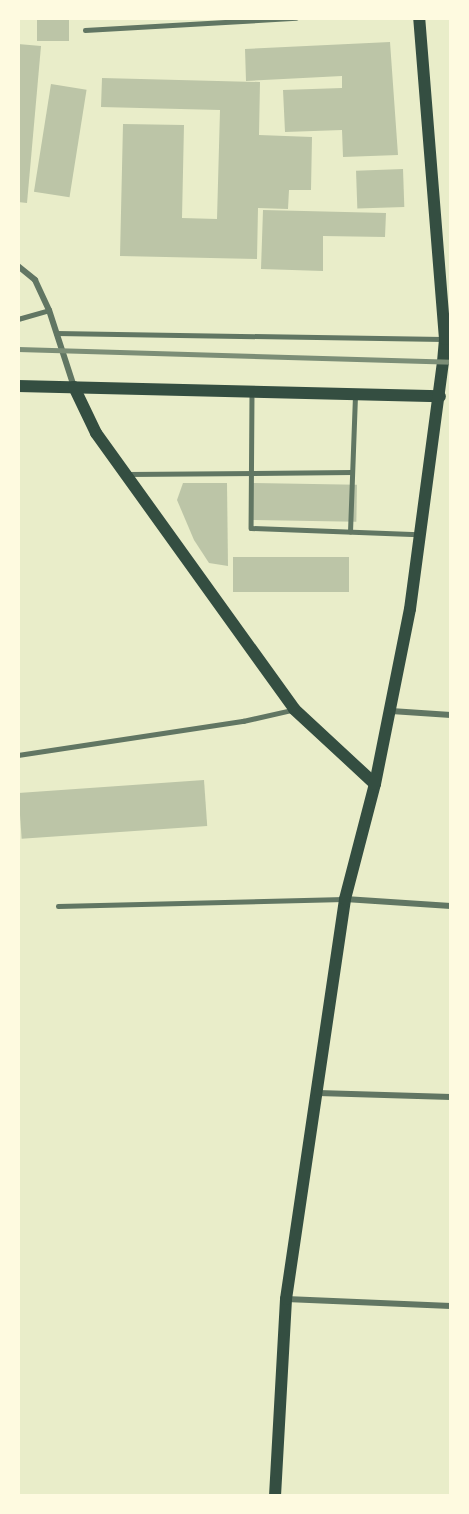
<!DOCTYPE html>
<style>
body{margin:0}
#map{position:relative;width:469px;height:1514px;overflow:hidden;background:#e9edc9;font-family:"Exo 2",sans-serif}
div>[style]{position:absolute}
.building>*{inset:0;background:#bcc5a7;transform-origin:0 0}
.service>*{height:4.5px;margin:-2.25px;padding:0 2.25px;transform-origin:2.25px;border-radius:2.25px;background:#617663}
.minor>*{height:6px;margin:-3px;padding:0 3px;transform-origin:3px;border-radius:3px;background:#617663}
.secondary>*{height:12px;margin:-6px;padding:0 6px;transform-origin:6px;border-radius:6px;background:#344e41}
.rail>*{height:4.5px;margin:-2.25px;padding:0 2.25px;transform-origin:2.25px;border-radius:2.25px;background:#7c8e77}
span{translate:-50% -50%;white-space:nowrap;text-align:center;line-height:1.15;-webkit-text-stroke:4.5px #fefae0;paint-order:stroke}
.frame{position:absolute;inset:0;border:20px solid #fefae0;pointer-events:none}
</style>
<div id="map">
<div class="building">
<i style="left:37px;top:18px;width:32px;height:23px"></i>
<i style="clip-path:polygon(390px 42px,398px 155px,343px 157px,342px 130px,285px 132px,283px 90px,342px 88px,342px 76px,246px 81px,245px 49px)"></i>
<i style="clip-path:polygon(18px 44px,41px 46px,27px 203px,18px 202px)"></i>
<i style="clip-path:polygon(102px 78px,260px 82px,259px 135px,312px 137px,311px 190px,289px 190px,288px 209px,258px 208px,257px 259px,120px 256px,123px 124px,184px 125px,182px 218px,217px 219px,220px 110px,101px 107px)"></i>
<i style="left:51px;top:84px;width:36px;height:109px;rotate:9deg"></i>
<i style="left:403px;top:169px;width:38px;height:47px;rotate:88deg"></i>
<i style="clip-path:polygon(263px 210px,386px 213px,385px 237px,323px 236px,323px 271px,261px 269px)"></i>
<i style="clip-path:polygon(183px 483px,227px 483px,228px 566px,209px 563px,194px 540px,177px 500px)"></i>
<i style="left:253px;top:483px;width:104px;height:37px;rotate:1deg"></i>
<i style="left:233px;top:557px;width:116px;height:35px"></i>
<i style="left:204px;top:780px;width:46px;height:186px;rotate:86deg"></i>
</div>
<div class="service">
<i style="left:85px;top:30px;width:211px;rotate:-3.3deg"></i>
<i style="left:18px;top:319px;width:32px;rotate:-16deg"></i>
<i style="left:56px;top:333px;width:387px;rotate:0.9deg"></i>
<i style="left:252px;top:394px;width:134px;rotate:90.4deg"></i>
<i style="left:251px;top:528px;width:167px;rotate:2.1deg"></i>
<i style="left:128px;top:474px;width:224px;rotate:-0.5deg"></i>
<i style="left:350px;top:532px;width:136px;rotate:-87.9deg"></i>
<i style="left:18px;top:755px;width:228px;rotate:-8.6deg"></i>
<i style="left:243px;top:721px;width:50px;rotate:-12.7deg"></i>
<i style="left:58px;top:906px;width:286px;rotate:-1.4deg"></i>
</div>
<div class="minor">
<i style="left:18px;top:266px;width:22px;rotate:39deg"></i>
<i style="left:35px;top:280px;width:33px;rotate:65deg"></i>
<i style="left:49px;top:310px;width:81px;rotate:72deg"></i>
<i style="left:391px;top:711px;width:60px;rotate:3.8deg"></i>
<i style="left:345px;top:899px;width:106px;rotate:3.8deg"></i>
<i style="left:318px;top:1093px;width:133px;rotate:1.7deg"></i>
<i style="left:286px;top:1299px;width:165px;rotate:2.4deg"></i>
</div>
<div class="secondary">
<i style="left:18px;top:386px;width:422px;rotate:1.4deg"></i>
<i style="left:74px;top:387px;width:51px;rotate:64.4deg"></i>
<i style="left:96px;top:433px;width:340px;rotate:54.3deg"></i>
<i style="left:294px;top:709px;width:110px;rotate:42.8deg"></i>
<i style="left:275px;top:1496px;width:197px;rotate:-86.8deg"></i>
<i style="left:286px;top:1299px;width:404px;rotate:-81.6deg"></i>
<i style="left:345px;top:899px;width:119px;rotate:-75.4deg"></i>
<i style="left:375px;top:784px;width:178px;rotate:-78.7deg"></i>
<i style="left:410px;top:609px;width:249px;rotate:-82.4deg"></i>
<i style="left:443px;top:362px;width:23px;rotate:-85deg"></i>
<i style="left:445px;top:339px;width:322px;rotate:-94.6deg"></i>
</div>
<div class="rail">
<i style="left:18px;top:349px;width:433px;rotate:1.7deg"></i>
</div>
<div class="frame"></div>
</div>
